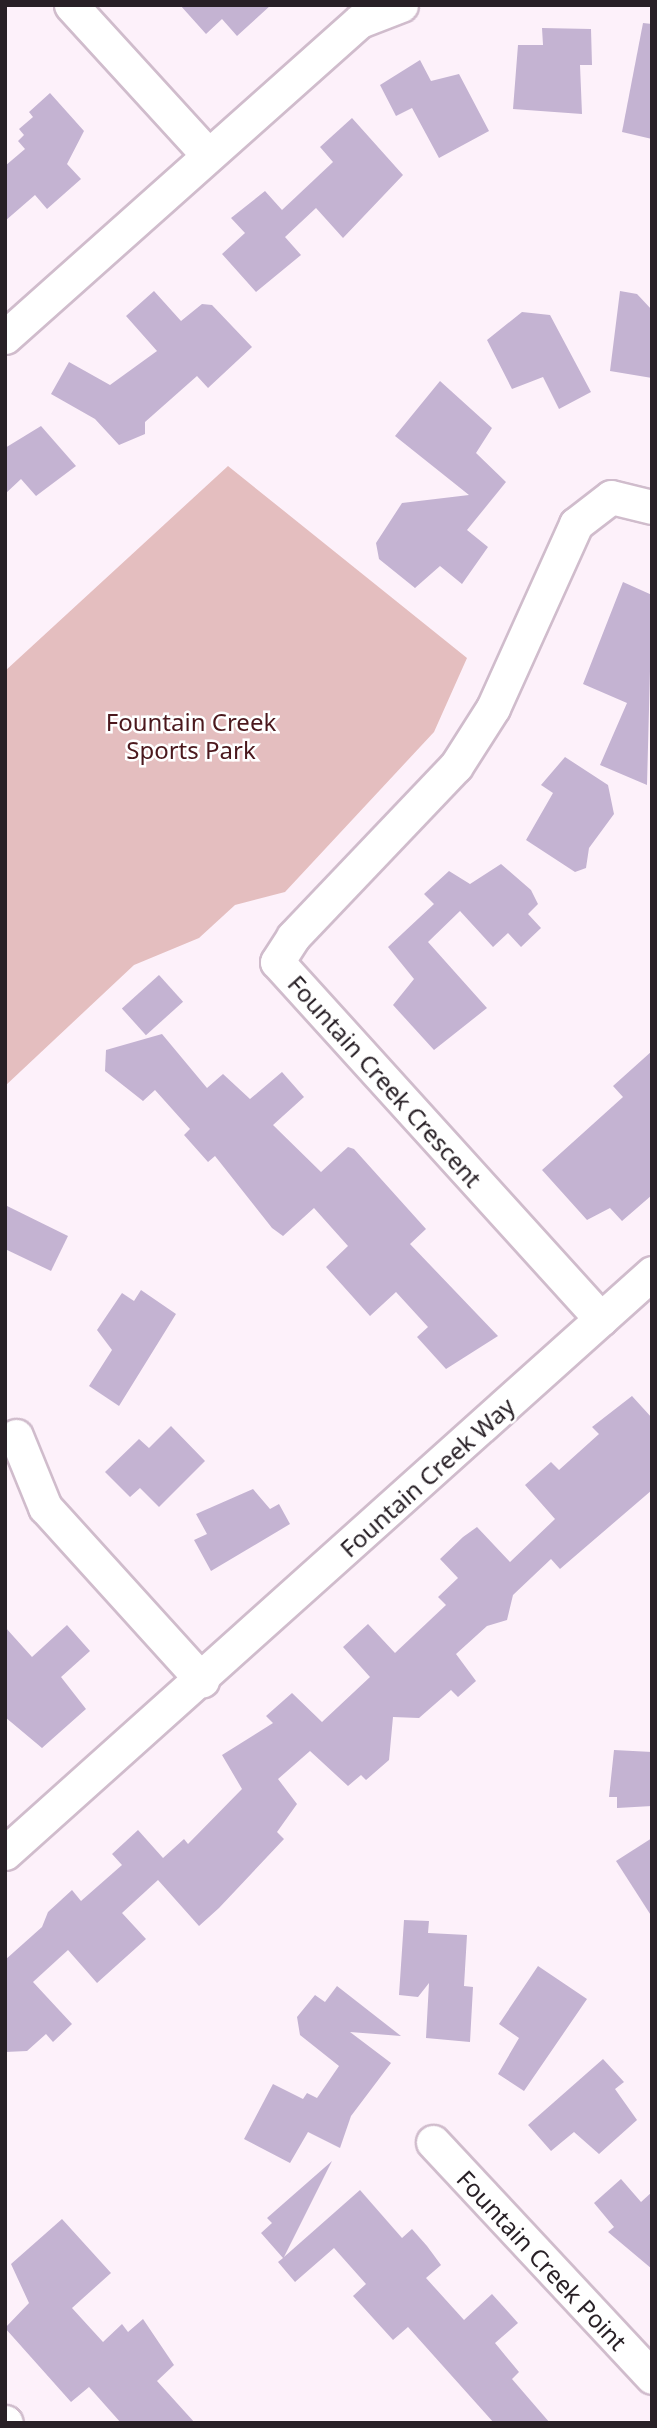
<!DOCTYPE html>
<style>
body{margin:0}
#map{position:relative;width:657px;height:2428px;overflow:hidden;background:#fdf1fa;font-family:"Noto Sans",sans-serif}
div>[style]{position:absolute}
.green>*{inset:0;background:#e4bebf}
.building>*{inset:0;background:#c4b3d2;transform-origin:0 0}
.roads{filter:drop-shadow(2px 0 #d0bccc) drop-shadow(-2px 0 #d0bccc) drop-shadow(0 2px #d0bccc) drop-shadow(0 -2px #d0bccc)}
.street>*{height:33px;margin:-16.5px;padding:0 16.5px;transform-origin:16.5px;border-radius:16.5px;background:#fff}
span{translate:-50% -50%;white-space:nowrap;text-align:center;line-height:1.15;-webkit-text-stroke:5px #fff;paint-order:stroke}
.park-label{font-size:24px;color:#4b181d}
.street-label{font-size:24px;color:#282026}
.frame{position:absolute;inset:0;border:7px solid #282026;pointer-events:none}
</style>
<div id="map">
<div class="green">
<i style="clip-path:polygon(228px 466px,467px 658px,434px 732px,285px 892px,235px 905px,199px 938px,134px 965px,5px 1086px,5px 671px)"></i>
</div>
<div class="building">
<i style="clip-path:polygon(180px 5px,271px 5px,237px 36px,222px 19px,206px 34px)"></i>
<i style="clip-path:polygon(643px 23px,652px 24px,652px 139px,622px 132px)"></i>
<i style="clip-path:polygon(542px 28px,591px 29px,592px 65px,580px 65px,582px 114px,513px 109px,518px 45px,543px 45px)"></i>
<i style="clip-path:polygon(420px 60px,431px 81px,459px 74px,489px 131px,439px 158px,412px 108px,396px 116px,380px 85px)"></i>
<i style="clip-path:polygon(50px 93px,84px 131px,67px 164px,81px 179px,47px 209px,35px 195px,5px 221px,5px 166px,25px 149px,18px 141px,24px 135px,19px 129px,33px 117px,29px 112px)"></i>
<i style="clip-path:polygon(352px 118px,403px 175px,343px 238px,316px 208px,285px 237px,301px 255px,256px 292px,222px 254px,245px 233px,231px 218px,265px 191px,282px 210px,333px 162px,320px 147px)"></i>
<i style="clip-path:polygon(154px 291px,181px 321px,202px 304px,212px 305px,252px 347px,208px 388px,197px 376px,145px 422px,145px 434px,119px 445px,95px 419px,51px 394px,69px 362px,110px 385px,157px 351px,126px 316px)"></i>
<i style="clip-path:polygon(620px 291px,637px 294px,652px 310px,652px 378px,610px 371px)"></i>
<i style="clip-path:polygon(522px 312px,550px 315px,591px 392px,559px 409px,543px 377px,512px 389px,487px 340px)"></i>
<i style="clip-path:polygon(440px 381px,492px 428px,476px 453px,506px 482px,467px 530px,488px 547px,462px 584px,440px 566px,415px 588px,379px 559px,376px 543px,402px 503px,469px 495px,395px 436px)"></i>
<i style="clip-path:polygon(41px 426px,76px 466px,36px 496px,21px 479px,5px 494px,5px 448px)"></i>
<i style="clip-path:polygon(623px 582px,652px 595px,647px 785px,600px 765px,627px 703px,583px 684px)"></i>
<i style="clip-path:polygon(565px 757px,608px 785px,614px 814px,589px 848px,586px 868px,575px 872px,526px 840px,553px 793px,541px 785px)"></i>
<i style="clip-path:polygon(501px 864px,531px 890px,538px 904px,528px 914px,541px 928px,521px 947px,508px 933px,493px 947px,460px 911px,428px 942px,487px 1008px,434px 1050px,393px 1005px,414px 979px,388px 947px,434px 904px,424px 894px,449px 871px,470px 884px)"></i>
<i style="left:159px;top:975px;width:36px;height:50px;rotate:48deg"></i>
<i style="clip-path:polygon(162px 1034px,207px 1088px,223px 1074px,250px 1099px,282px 1072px,304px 1097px,273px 1125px,321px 1172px,348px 1147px,354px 1149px,426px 1229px,410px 1244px,498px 1336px,446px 1369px,417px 1337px,428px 1327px,396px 1292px,370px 1316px,326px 1267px,348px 1246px,314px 1208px,283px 1236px,272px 1228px,215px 1156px,208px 1162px,184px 1135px,190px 1129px,155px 1090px,143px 1101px,105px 1071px,106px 1050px)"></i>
<i style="clip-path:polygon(652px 1051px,652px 1195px,622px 1221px,610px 1208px,587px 1220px,542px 1170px,623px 1097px,613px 1086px)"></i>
<i style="clip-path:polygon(5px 1205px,68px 1236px,51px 1271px,5px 1249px)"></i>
<i style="clip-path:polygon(141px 1290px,176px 1314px,119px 1406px,89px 1386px,112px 1350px,97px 1330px,122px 1293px,134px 1301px)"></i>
<i style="clip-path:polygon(632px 1396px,652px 1418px,652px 1490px,560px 1569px,551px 1559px,513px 1595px,507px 1620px,487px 1626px,456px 1654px,476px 1681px,458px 1697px,451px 1690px,419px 1718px,393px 1717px,389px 1760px,366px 1780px,361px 1775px,348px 1786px,310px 1751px,278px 1779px,297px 1804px,277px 1832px,284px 1839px,219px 1908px,199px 1926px,158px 1880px,122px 1913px,146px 1939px,97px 1983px,68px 1950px,33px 1982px,72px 2024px,53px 2042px,46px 2034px,27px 2051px,5px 2052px,5px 1960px,42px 1927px,48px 1912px,72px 1890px,81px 1901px,122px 1865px,112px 1854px,138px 1830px,163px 1858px,184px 1839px,188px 1844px,242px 1789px,222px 1755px,273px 1723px,266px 1716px,292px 1693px,322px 1722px,370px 1677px,343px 1647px,368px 1624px,395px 1653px,446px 1605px,438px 1597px,458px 1578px,440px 1559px,463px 1537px,477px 1527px,510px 1562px,555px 1519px,525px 1485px,551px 1462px,559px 1470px,599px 1434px,592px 1427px)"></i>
<i style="clip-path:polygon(171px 1426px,205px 1461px,159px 1507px,140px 1488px,130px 1497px,105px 1472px,139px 1439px,149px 1448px)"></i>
<i style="clip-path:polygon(253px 1489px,270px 1509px,279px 1504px,290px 1524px,211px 1571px,194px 1540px,207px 1534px,196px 1514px)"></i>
<i style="clip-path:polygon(67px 1625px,90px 1651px,61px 1677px,86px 1709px,42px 1748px,5px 1717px,5px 1627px,32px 1657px)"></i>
<i style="clip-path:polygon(614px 1750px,652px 1752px,652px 1806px,617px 1808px,617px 1797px,609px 1797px)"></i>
<i style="clip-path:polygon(652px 1838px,652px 1917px,616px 1861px)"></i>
<i style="clip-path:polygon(404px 1920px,429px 1921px,428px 1933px,467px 1935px,464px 1986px,473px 1987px,470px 2042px,426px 2038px,429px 1983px,418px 1997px,399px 1995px)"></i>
<i style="clip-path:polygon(538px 1966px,587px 1999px,524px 2091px,498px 2074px,519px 2038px,499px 2024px)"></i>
<i style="clip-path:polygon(337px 1986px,401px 2036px,350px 2032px,391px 2063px,351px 2116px,340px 2148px,308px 2132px,290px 2163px,244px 2139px,273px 2084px,303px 2099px,307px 2093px,317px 2098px,339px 2066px,300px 2035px,297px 2017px,315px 1995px,325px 2002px)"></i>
<i style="clip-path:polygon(603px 2059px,624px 2082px,615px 2089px,637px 2120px,599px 2154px,574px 2132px,551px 2151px,528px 2125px)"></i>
<i style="clip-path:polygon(332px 2161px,284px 2257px,360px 2190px,402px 2238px,412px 2229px,427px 2246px,441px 2265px,426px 2278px,464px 2320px,492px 2294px,518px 2323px,495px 2343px,519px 2372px,512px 2379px,550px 2423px,494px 2423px,408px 2327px,393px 2340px,353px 2296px,366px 2284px,334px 2248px,295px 2282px,278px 2262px,283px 2258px,261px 2233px,272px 2223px,267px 2218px)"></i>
<i style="clip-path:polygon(621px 2179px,641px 2202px,652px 2192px,652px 2269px,608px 2232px,614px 2227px,594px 2203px)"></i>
<i style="clip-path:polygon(62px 2219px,111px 2273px,72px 2308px,103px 2342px,122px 2324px,128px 2332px,143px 2319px,174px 2365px,157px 2381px,195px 2423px,121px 2423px,89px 2387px,71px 2402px,5px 2328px,29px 2303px,11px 2264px)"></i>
</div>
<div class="roads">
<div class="street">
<i style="left:71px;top:5px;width:200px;rotate:47.6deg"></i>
<i style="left:5px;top:337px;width:475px;rotate:-41.7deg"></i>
<i style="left:360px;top:21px;width:44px;rotate:-21.3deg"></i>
<i style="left:601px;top:1319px;width:482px;rotate:-132.2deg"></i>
<i style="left:277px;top:962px;width:30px;rotate:-57deg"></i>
<i style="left:293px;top:937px;width:236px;rotate:-46.4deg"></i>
<i style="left:456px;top:766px;width:69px;rotate:-57.5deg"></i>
<i style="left:493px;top:708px;width:202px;rotate:-65.7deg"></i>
<i style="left:576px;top:524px;width:44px;rotate:-37.6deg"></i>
<i style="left:611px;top:497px;width:42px;rotate:13.7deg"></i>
<i style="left:16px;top:1436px;width:77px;rotate:67.8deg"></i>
<i style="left:45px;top:1507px;width:234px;rotate:47.8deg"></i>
<i style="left:5px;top:1853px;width:869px;rotate:-41.87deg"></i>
<i style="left:433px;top:2142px;width:321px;rotate:47deg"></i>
<i style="left:5px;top:2422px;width:1px;rotate:45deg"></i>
</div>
</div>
<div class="park-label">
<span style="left:191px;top:736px">Fountain Creek<br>Sports Park</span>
</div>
<div class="street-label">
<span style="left:385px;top:1081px;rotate:48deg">Fountain Creek Crescent</span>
<span style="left:427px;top:1477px;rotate:-42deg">Fountain Creek Way</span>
<span style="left:542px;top:2260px;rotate:47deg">Fountain Creek Point</span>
</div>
<div class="frame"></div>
</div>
